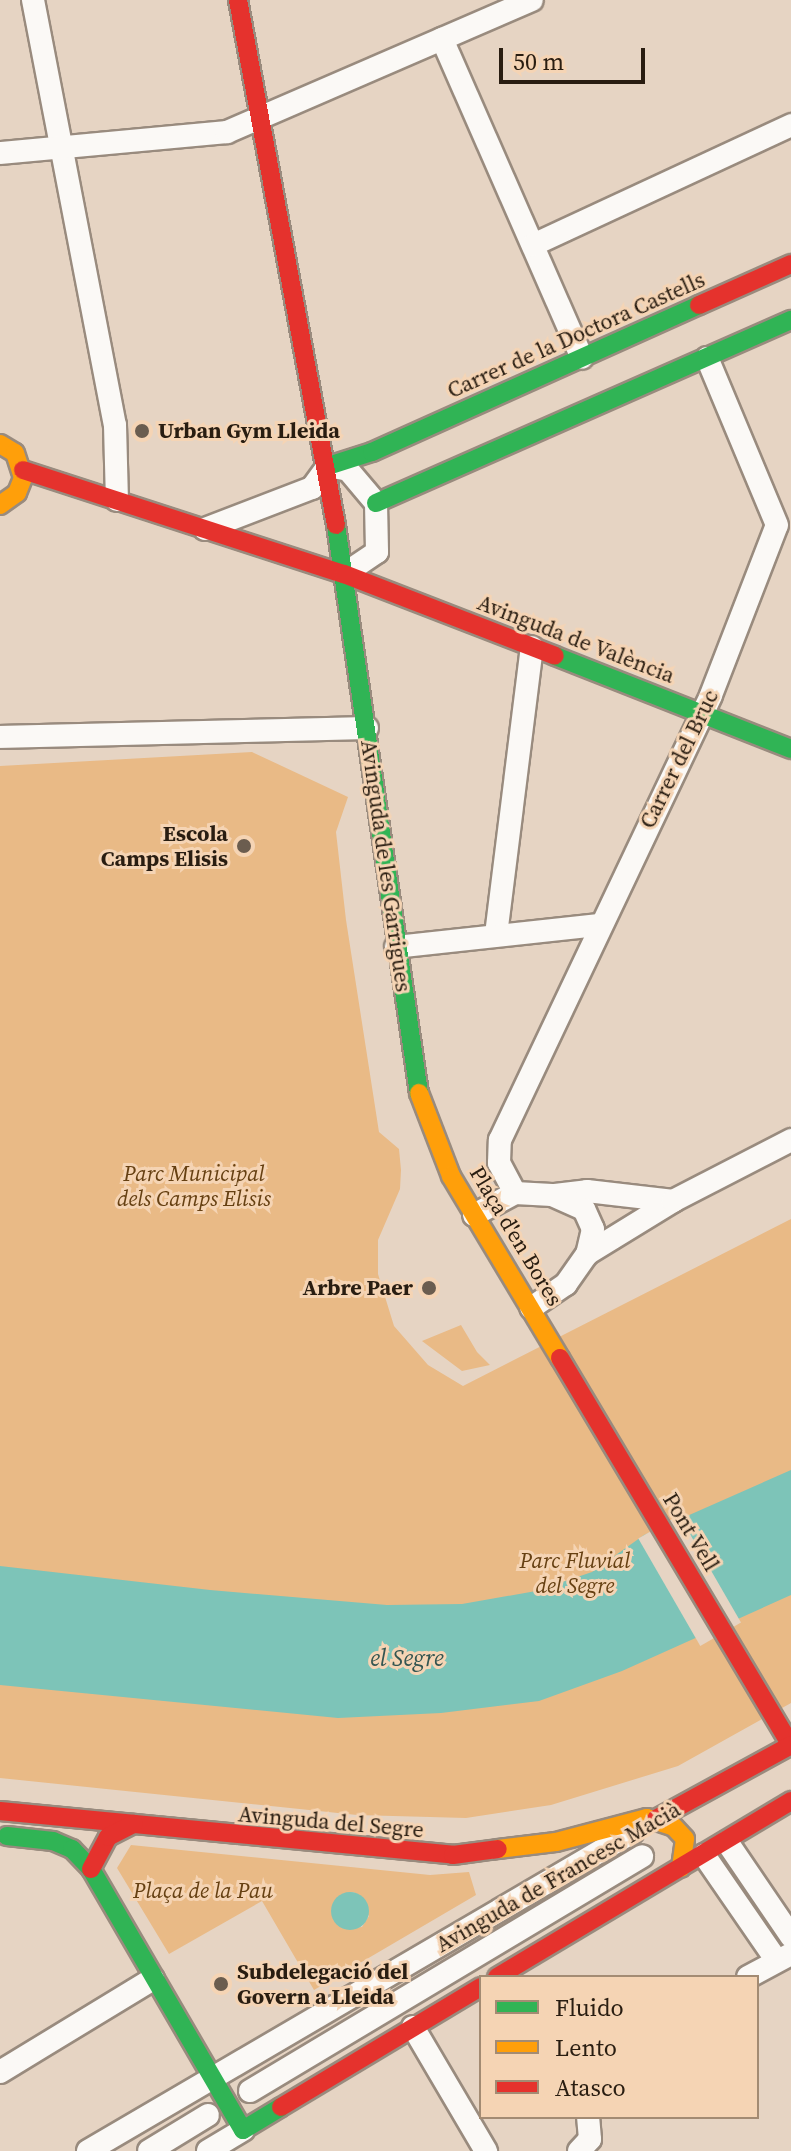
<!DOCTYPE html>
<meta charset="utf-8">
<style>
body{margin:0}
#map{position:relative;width:791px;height:2151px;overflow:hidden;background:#e6d4c3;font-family:"Source Serif 4",serif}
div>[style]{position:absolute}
.green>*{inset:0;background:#e9ba86}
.water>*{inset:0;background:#7dc4b8}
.round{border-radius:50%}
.pier>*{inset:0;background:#e6d4c3;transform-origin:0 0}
.roads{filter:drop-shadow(2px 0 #998b7e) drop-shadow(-2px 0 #998b7e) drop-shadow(0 2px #998b7e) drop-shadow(0 -2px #998b7e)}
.street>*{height:22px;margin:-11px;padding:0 11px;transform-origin:11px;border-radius:11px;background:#fbf9f6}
.fast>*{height:18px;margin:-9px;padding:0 9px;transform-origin:9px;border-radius:9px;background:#30b455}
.slow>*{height:18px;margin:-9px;padding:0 9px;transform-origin:9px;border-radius:9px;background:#ff9f0a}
.jam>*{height:18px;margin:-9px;padding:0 9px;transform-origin:9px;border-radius:9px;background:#e5322d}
.dots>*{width:22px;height:22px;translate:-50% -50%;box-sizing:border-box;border:4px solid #f5d4b4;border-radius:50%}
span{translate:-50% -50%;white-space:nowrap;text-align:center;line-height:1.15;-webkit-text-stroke:6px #f5d4b4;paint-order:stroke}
.street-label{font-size:22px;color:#291d11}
.poi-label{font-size:22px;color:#291d11;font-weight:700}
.left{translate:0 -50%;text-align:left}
.right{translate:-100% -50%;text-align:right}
.park-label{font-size:22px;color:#664012;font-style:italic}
.water-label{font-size:24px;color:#335551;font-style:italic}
.legend{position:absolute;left:479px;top:1975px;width:280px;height:144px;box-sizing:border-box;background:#f5d4b4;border:2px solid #a38b73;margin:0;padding:10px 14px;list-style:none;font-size:24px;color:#291d11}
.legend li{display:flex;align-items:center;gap:16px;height:40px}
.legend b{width:40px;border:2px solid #a38b73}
.scale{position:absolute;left:499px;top:48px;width:146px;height:36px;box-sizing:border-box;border:4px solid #291d11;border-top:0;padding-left:10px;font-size:24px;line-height:28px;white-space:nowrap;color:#291d11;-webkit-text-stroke:6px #f5d4b4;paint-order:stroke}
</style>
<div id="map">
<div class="green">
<i style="clip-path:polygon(252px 752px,348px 797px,336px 832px,346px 920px,379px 1132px,399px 1149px,401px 1170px,400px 1189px,378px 1240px,378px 1274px,394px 1326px,428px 1365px,463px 1386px,791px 1219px,791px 1703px,678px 1766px,551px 1805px,466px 1818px,357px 1815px,0 1778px,0 766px)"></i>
<i style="clip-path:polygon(461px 1325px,477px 1352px,490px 1365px,462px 1371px,422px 1341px)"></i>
<i style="clip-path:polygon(evenodd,131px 1845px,430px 1875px,469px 1872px,476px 1895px,314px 1990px,262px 1901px,169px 1954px,117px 1868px,131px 1845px,354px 1892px,369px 1916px,362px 1927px,344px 1929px,342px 1894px,354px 1892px)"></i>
</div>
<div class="water">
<i style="clip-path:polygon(791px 1470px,791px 1595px,622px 1671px,539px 1701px,441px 1713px,338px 1718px,0 1685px,0 1566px,210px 1590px,387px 1605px,462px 1604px,536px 1591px,592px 1572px,644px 1535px)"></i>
<i class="round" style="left:331px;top:1892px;width:38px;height:38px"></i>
</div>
<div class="pier">
<i style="left:679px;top:1515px;width:124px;height:47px;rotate:60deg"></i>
</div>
<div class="roads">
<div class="street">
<i style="left:33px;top:0;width:433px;rotate:79.1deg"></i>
<i style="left:115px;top:425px;width:75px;rotate:88.5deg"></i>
<i style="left:442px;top:39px;width:348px;rotate:66.3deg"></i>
<i style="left:0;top:153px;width:228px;rotate:-5.3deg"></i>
<i style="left:227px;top:132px;width:332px;rotate:-23.4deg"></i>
<i style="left:533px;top:245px;width:285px;rotate:-24.9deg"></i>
<i style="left:205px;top:529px;width:115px;rotate:-21deg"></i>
<i style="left:312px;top:488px;width:27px;rotate:-54deg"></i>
<i style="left:328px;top:466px;width:20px;rotate:11deg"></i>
<i style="left:348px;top:470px;width:43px;rotate:49.7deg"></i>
<i style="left:376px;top:503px;width:49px;rotate:88.8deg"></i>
<i style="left:377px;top:552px;width:40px;rotate:146deg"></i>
<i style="left:0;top:737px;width:367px;rotate:-1.4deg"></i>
<i style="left:496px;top:935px;width:290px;rotate:-82.9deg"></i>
<i style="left:396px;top:947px;width:205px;rotate:-6.2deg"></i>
<i style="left:515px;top:1193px;width:34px;rotate:-118deg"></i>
<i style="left:499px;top:1163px;width:23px;rotate:-88deg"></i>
<i style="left:500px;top:1140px;width:492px;rotate:-64.6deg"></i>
<i style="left:711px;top:695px;width:182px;rotate:-68.8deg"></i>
<i style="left:777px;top:525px;width:181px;rotate:-112.7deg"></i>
<i style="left:555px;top:1195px;width:32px;rotate:-7deg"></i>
<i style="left:587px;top:1191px;width:87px;rotate:6.6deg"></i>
<i style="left:474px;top:1215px;width:47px;rotate:-28.2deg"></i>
<i style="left:515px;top:1193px;width:37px;rotate:3deg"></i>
<i style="left:552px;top:1195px;width:35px;rotate:24deg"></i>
<i style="left:584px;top:1209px;width:22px;rotate:66deg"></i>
<i style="left:593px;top:1229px;width:26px;rotate:103deg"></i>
<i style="left:587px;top:1254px;width:37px;rotate:125deg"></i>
<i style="left:566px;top:1284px;width:42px;rotate:145.6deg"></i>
<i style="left:587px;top:1254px;width:101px;rotate:-31.6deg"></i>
<i style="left:673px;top:1201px;width:133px;rotate:-27.3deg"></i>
<i style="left:727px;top:1842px;width:114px;rotate:55.8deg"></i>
<i style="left:704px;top:1855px;width:125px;rotate:55.4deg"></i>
<i style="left:748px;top:1977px;width:49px;rotate:-28.1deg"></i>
<i style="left:413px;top:2027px;width:144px;rotate:59.5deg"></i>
<i style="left:0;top:2072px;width:179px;rotate:-31.3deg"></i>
<i style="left:250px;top:2091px;width:457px;rotate:-30.9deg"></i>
<i style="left:88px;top:2151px;width:631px;rotate:-30.34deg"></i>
<i style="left:149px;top:2151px;width:69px;rotate:-31.4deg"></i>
<i style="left:208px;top:2151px;width:41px;rotate:-31deg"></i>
<i style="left:579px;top:2151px;width:16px;rotate:-47deg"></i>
<i style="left:590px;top:2139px;width:22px;rotate:-95deg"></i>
</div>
<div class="fast">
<i style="left:328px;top:466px;width:46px;rotate:-17.7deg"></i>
<i style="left:372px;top:452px;width:359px;rotate:-24.2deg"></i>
<i style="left:376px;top:503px;width:454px;rotate:-23.8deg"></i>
<i style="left:336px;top:525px;width:574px;rotate:81.69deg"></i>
<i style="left:555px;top:656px;width:254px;rotate:21.5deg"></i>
<i style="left:7px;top:1836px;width:46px;rotate:6.2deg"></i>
<i style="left:53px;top:1841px;width:21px;rotate:23deg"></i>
<i style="left:72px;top:1849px;width:28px;rotate:46deg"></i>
<i style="left:91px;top:1869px;width:302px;rotate:59.8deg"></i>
<i style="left:243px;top:2130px;width:44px;rotate:-31.2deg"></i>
</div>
<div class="slow">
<i style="left:0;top:444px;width:17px;rotate:31deg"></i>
<i style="left:15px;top:453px;width:26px;rotate:72deg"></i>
<i style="left:23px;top:478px;width:16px;rotate:112deg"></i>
<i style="left:17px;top:493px;width:21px;rotate:145deg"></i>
<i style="left:419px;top:1093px;width:89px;rotate:68.9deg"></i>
<i style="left:451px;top:1176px;width:212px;rotate:59.1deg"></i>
<i style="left:498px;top:1849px;width:58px;rotate:-6.9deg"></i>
<i style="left:556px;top:1842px;width:94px;rotate:-14.8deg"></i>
<i style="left:647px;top:1818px;width:28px;rotate:18deg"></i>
<i style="left:674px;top:1827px;width:16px;rotate:47deg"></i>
<i style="left:685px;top:1839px;width:29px;rotate:98deg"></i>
</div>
<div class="jam">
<i style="left:238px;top:0;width:534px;rotate:79.43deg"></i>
<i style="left:699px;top:305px;width:101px;rotate:-24deg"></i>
<i style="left:23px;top:470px;width:337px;rotate:18deg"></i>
<i style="left:344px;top:574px;width:226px;rotate:21.2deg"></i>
<i style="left:560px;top:1358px;width:451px;rotate:59.2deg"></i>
<i style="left:0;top:1811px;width:455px;rotate:5.5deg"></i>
<i style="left:453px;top:1855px;width:45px;rotate:-7.6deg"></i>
<i style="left:656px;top:1819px;width:154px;rotate:-28.7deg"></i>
<i style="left:91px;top:1869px;width:36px;rotate:-62deg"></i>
<i style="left:108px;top:1837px;width:29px;rotate:-27deg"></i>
<i style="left:497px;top:1977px;width:343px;rotate:-30.9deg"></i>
<i style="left:281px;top:2107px;width:233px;rotate:-31deg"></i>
</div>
</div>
<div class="dots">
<i style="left:142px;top:431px;background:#6b5d4f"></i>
<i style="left:244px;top:846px;background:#6b5d4f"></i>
<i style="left:429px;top:1288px;background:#6b5d4f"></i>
<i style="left:221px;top:1984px;background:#6b5d4f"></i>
</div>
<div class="street-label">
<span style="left:576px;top:335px;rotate:-24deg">Carrer de la Doctora Castells</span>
<span style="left:576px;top:639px;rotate:21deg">Avinguda de València</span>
<span style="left:679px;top:759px;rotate:-64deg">Carrer del Bruc</span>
<span style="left:386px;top:866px;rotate:82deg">Avinguda de les Garrigues</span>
<span style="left:516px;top:1236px;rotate:59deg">Plaça d'en Bores</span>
<span style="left:691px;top:1532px;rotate:59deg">Pont Vell</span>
<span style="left:331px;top:1822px;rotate:5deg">Avinguda del Segre</span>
<span style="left:558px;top:1877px;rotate:-30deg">Avinguda de Francesc Macià</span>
</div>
<div class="poi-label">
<span class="left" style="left:158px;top:431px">Urban Gym Lleida</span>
<span class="right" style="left:228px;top:846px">Escola<br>Camps Elisis</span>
<span class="right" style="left:413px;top:1288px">Arbre Paer</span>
<span class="left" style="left:237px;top:1984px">Subdelegació del<br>Govern a Lleida</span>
</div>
<div class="park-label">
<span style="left:194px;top:1186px">Parc Municipal<br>dels Camps Elisis</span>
<span style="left:575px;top:1573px">Parc Fluvial<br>del Segre</span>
<span style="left:203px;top:1891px">Plaça de la Pau</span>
</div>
<div class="water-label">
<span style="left:407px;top:1658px">el Segre</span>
</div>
<ul class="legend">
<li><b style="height:10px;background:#30b455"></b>Fluido</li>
<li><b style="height:10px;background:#ff9f0a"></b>Lento</li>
<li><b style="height:10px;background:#e5322d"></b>Atasco</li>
</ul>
<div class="scale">50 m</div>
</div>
